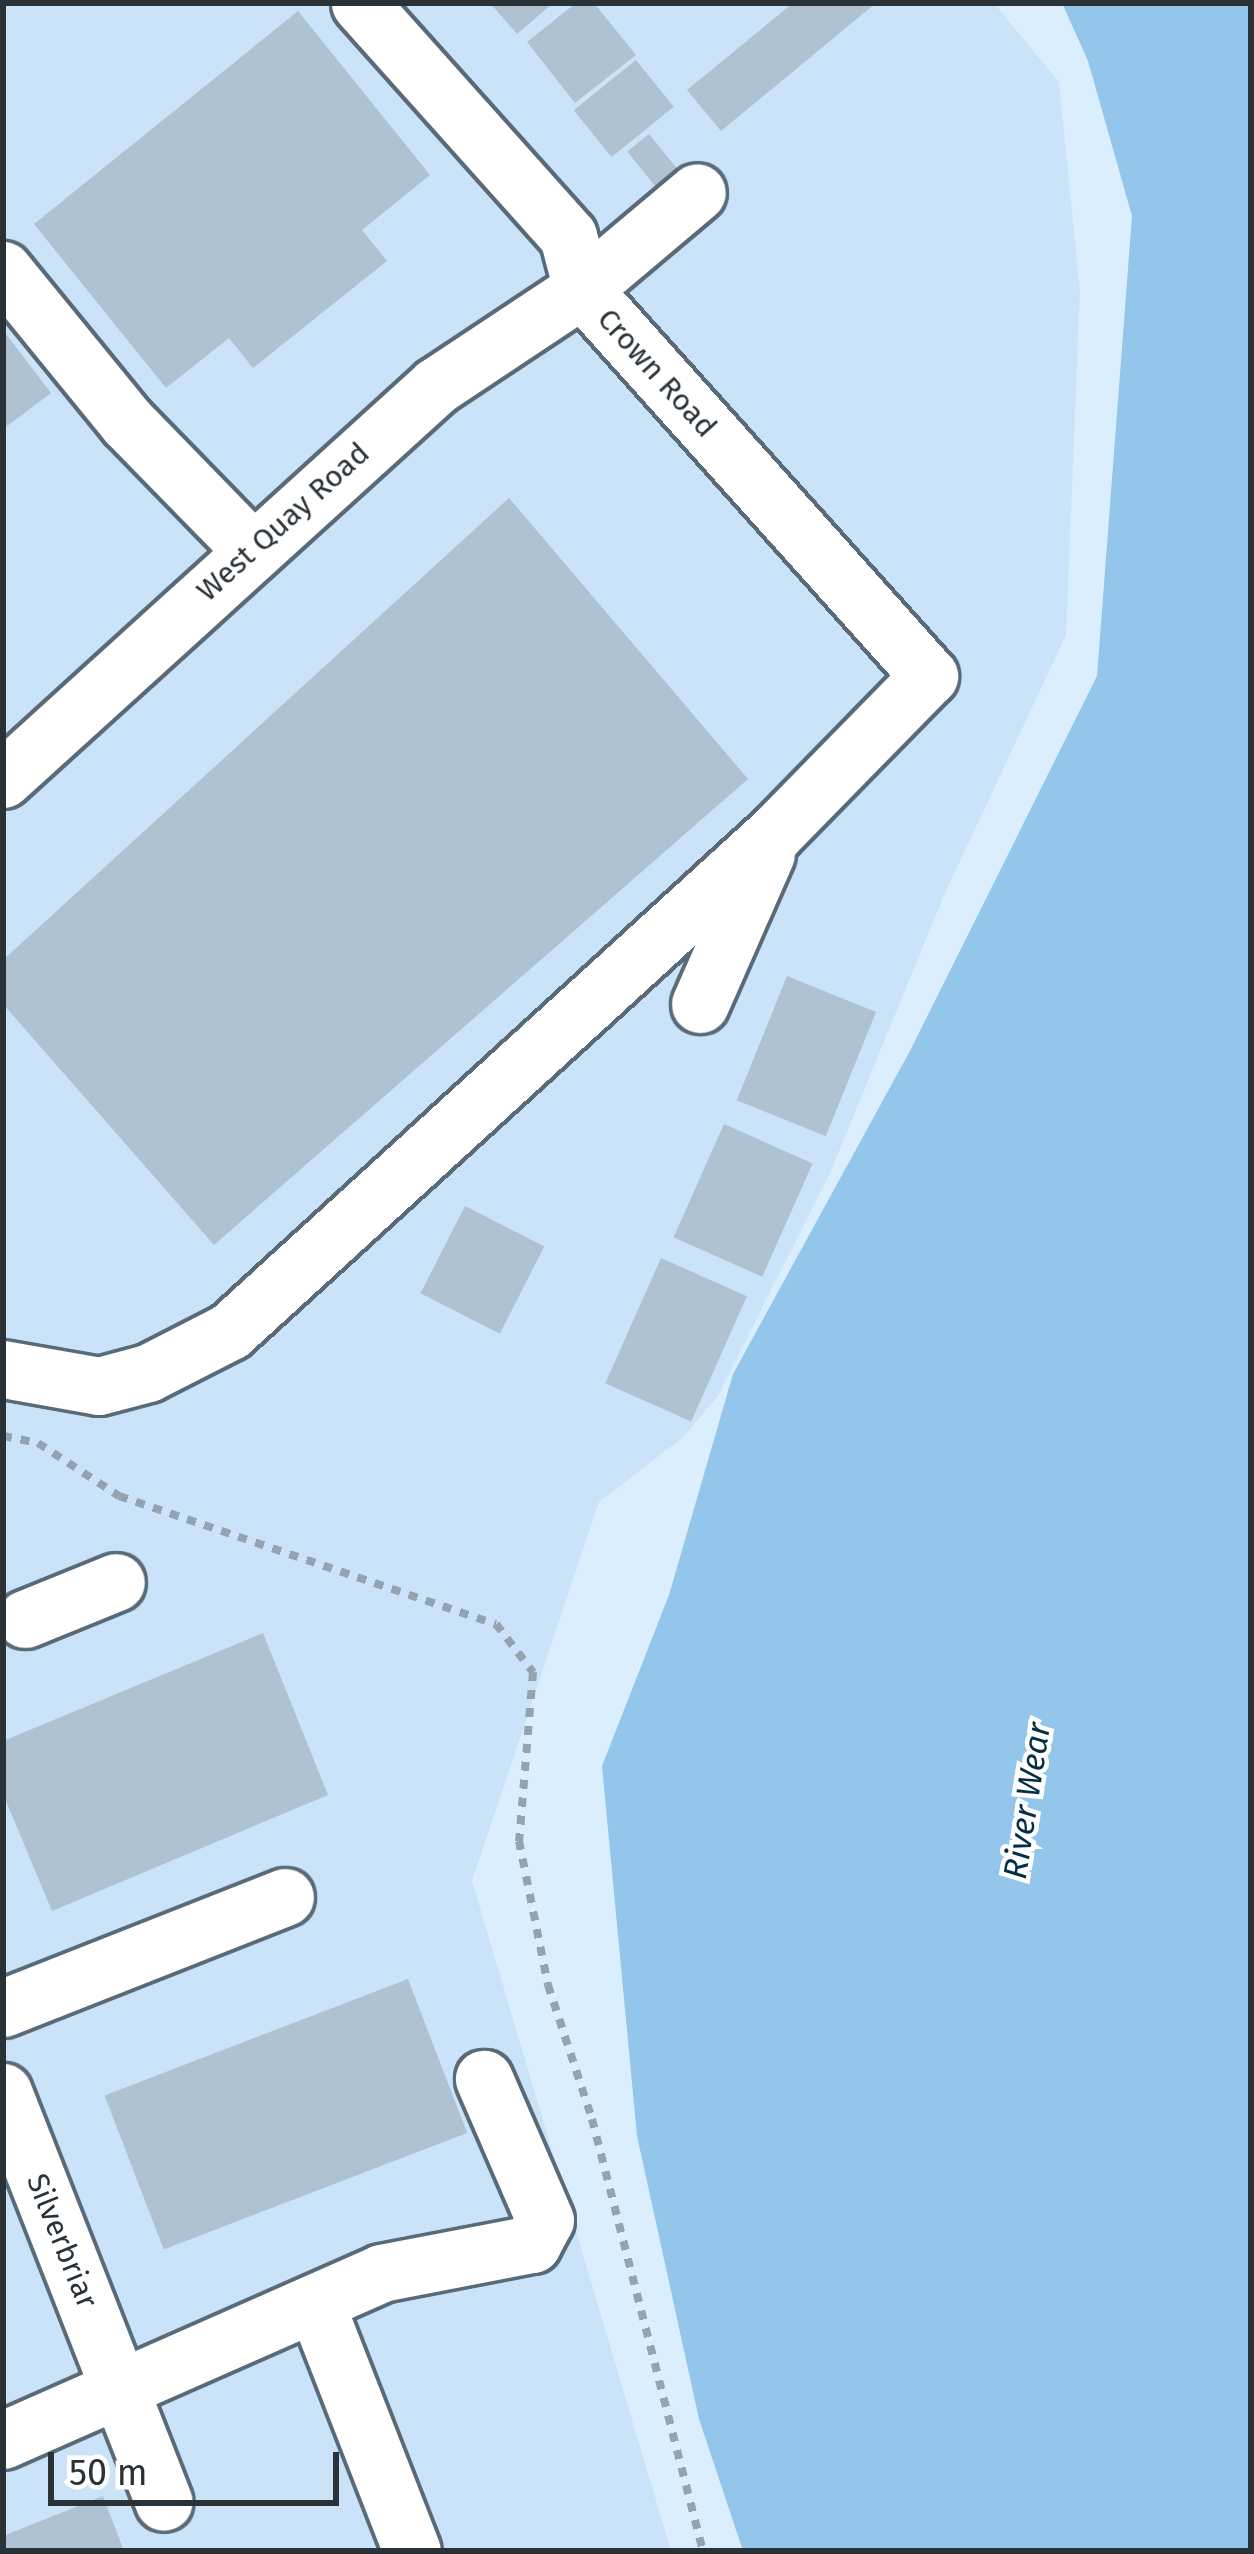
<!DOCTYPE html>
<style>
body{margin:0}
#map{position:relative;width:1254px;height:2554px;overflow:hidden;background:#dbeefe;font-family:"Fira Sans",sans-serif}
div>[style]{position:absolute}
.built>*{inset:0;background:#cae3f8}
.water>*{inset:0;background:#94c5eb}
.building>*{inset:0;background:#afc2d1;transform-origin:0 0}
.path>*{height:8px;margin-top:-4px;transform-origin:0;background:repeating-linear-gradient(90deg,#94a3af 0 9px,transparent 0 18px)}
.roads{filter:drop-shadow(3px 0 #596a78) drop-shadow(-3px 0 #596a78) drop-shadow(0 3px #596a78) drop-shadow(0 -3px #596a78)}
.minor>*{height:57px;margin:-28.5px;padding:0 28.5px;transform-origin:28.5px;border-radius:28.5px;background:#fff}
span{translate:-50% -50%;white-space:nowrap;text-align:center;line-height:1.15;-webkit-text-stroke:9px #fff;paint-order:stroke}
.street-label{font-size:30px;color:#2a3238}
.water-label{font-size:33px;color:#042d46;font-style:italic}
.frame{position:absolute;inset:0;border:6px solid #2a3238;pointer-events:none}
.scale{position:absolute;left:48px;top:2452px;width:291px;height:54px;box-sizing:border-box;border:6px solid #2a3238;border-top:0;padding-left:15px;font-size:36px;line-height:42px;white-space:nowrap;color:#2a3238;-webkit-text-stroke:9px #fff;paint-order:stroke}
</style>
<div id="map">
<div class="built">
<i style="clip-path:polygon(3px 3px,994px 3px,1059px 82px,1080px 292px,1066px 635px,945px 893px,830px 1173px,718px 1396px,682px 1438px,599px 1502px,472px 1881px,671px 2551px,3px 2551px)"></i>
</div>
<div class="water">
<i style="clip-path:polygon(1062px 3px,1251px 3px,1251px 2551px,743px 2551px,699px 2419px,637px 2136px,602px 1766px,669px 1595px,733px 1374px,911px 1049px,1097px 676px,1132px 216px,1088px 61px)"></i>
</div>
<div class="building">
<i style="clip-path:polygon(490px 3px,553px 3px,517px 34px)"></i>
<i style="clip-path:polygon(576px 3px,594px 3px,636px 55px,575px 103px,527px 42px)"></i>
<i style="clip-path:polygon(793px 3px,876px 3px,721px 131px,687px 90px)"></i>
<i style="clip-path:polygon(298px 11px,430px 175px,362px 230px,387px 261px,253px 368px,229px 338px,166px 388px,34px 224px)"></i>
<i style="left:636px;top:60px;width:60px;height:80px;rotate:51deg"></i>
<i style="left:649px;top:134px;width:49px;height:28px;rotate:51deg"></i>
<i style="clip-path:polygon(3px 330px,51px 393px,3px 429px)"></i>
<i style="clip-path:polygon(509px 498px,748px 779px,214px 1245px,3px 1004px,3px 960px)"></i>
<i style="left:787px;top:976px;width:96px;height:134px;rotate:22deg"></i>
<i style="left:724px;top:1124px;width:97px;height:124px;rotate:24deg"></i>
<i style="left:465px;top:1206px;width:89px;height:98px;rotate:27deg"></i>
<i style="left:661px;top:1258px;width:94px;height:137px;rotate:24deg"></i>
<i style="clip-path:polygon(263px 1633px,328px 1795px,52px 1911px,3px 1794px,3px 1741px)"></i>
<i style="left:408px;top:1979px;width:165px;height:325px;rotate:69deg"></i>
<i style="clip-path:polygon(103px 2496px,124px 2551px,3px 2551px,3px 2536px)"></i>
</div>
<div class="path">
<i style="left:3px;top:1436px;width:36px;rotate:11deg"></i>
<i style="left:38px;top:1443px;width:97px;rotate:33.2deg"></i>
<i style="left:119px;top:1496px;width:398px;rotate:18.8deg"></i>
<i style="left:496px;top:1624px;width:61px;rotate:52.4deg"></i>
<i style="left:533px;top:1672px;width:170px;rotate:94.7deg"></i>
<i style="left:519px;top:1841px;width:147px;rotate:78.6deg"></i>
<i style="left:548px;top:1985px;width:141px;rotate:71.8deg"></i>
<i style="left:592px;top:2119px;width:446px;rotate:75.6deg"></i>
</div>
<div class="roads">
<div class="minor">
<i style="left:3px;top:270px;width:196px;rotate:50.8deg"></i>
<i style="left:127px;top:422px;width:179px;rotate:45.7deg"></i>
<i style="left:3px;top:779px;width:585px;rotate:-42.23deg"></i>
<i style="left:436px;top:386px;width:175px;rotate:-33.6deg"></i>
<i style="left:582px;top:289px;width:150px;rotate:-40.1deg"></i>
<i style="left:700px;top:1004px;width:164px;rotate:-66.3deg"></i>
<i style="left:3px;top:1369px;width:97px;rotate:10deg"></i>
<i style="left:99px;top:1386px;width:51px;rotate:-14.9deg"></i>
<i style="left:148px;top:1373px;width:92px;rotate:-27.1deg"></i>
<i style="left:230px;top:1331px;width:738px;rotate:-42.42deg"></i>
<i style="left:775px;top:833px;width:220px;rotate:-45.6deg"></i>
<i style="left:929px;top:676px;width:520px;rotate:-131.88deg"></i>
<i style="left:582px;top:289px;width:55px;rotate:-104.8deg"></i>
<i style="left:568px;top:236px;width:312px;rotate:-131.8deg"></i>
<i style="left:25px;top:1619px;width:98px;rotate:-22.1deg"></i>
<i style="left:3px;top:2008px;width:303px;rotate:-21.5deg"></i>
<i style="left:3px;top:2092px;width:440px;rotate:68.6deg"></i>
<i style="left:316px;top:2305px;width:264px;rotate:68.7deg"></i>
<i style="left:3px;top:2440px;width:413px;rotate:-23.8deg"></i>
<i style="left:381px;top:2273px;width:154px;rotate:-10.9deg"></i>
<i style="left:532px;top:2244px;width:27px;rotate:-62deg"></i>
<i style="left:545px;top:2220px;width:154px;rotate:-113.4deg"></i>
</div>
</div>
<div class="street-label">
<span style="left:657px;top:373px;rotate:48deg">Crown Road</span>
<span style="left:283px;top:522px;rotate:-42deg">West Quay Road</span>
<span style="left:62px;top:2241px;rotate:68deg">Silverbriar</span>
</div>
<div class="water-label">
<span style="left:1028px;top:1801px;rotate:-81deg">River Wear</span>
</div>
<div class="frame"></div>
<div class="scale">50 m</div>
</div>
